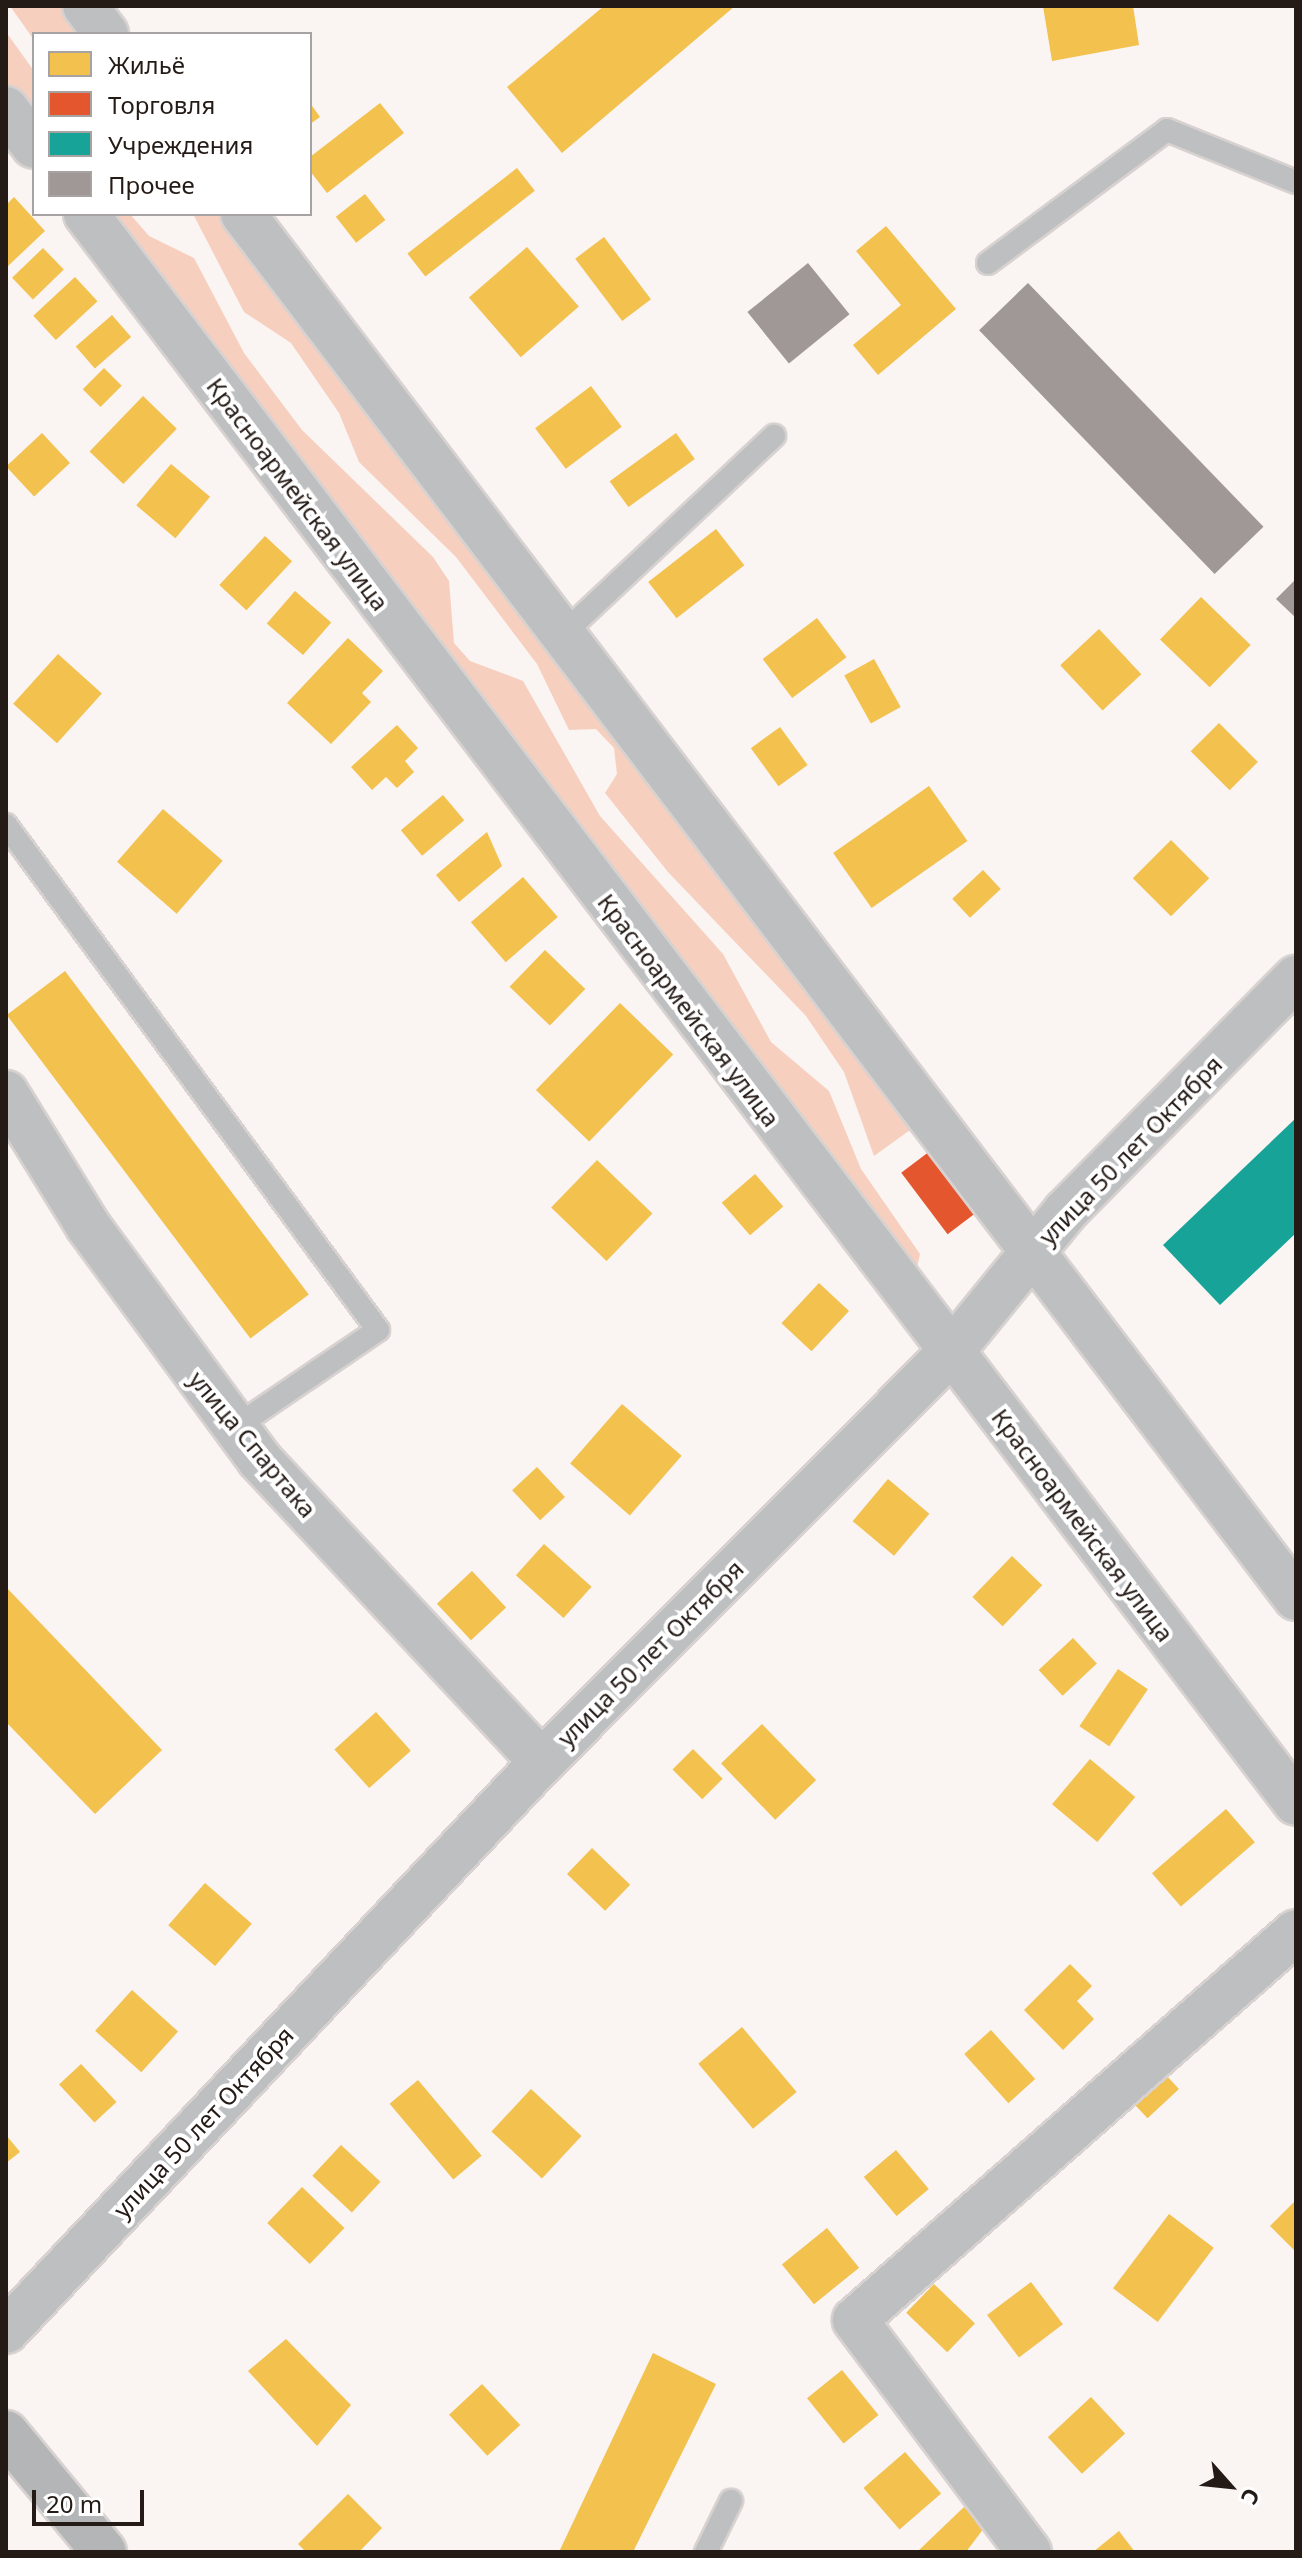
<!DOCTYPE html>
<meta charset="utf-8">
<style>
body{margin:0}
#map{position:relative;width:1302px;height:2558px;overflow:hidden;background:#faf4f2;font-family:"Noto Sans",sans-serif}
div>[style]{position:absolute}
.green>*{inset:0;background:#f7cfbf}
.homes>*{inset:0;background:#f2c14e;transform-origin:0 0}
.shops>*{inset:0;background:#e4572e;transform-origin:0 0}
.public>*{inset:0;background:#17a398}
.building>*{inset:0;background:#9f9896;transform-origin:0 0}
.roads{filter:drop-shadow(2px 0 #d7d2d0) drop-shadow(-2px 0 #d7d2d0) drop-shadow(0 2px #d7d2d0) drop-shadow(0 -2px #d7d2d0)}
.lane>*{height:22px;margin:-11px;padding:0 11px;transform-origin:11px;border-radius:11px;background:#bebfc1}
.street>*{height:44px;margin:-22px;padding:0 22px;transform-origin:22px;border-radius:22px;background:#bebfc1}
.secondary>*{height:44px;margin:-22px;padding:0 22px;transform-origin:22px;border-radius:22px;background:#b3b5b6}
span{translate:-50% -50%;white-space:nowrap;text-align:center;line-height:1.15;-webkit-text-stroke:8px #fff;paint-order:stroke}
.street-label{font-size:24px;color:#241a16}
.frame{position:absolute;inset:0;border:8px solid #241a16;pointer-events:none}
.legend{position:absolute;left:32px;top:32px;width:280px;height:184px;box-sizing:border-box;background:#fff;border:2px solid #a7a3a2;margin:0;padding:10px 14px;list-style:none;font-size:24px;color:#241a16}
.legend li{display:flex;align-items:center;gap:16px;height:40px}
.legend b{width:40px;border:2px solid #a7a3a2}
.north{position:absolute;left:1190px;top:2446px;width:80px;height:80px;-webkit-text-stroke:6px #fff;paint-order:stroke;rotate:117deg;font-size:22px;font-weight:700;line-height:32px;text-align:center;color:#241a16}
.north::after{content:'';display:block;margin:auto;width:28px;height:36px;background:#241a16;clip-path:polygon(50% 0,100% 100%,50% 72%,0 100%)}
.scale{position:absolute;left:32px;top:2490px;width:112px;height:36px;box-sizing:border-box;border:4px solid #241a16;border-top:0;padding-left:10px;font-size:24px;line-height:28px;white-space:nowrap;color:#241a16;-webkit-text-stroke:6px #fff;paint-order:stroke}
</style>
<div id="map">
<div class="green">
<i style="clip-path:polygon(10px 6px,70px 6px,91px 34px,34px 34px,34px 40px)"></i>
<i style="clip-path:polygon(6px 32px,34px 71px,34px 118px,6px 82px)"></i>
<i style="clip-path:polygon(108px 214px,130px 214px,149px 236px,194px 258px,244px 353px,302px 430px,433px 557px,449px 581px,454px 643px,470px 661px,523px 681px,600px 816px,723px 954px,771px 1042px,829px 1091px,861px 1169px,920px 1254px,916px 1272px)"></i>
<i style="clip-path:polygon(193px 214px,227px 214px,917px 1125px,874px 1156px,844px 1072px,806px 1016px,668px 872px,605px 793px,617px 774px,614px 748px,596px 729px,569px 730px,537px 664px,456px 557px,359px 462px,339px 413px,291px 343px,244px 312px)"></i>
</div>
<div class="homes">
<i style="clip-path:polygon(604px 6px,735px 6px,562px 153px,507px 87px)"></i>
<i style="clip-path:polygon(1043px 6px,1133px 6px,1139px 45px,1052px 61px)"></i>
<i style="clip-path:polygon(310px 103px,320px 117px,310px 124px)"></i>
<i style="clip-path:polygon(380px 103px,404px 133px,327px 193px,310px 171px,310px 157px)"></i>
<i style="left:517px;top:168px;width:29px;height:139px;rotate:52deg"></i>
<i style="left:365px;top:194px;width:33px;height:37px;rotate:52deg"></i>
<i style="clip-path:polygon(14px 197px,45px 231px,8px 266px,6px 205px)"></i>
<i style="clip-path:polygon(886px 226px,956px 309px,878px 375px,853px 345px,901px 305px,856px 251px)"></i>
<i style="left:604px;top:237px;width:78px;height:36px;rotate:53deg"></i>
<i style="left:527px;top:247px;width:79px;height:77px;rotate:49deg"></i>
<i style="left:43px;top:248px;width:30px;height:43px;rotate:46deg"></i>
<i style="left:75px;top:277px;width:33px;height:57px;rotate:47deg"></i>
<i style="left:112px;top:315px;width:29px;height:48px;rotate:49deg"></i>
<i style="left:104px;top:368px;width:25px;height:30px;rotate:45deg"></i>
<i style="left:591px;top:386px;width:51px;height:70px;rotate:53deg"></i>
<i style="left:143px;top:396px;width:47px;height:77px;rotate:44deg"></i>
<i style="left:42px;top:433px;width:41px;height:49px;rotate:47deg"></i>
<i style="left:676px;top:433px;width:32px;height:82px;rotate:54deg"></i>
<i style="left:171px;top:464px;width:51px;height:54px;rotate:40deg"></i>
<i style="left:716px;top:529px;width:46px;height:86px;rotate:52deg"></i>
<i style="left:265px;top:536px;width:37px;height:67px;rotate:43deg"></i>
<i style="left:295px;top:591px;width:48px;height:43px;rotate:41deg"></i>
<i style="left:1201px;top:597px;width:69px;height:59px;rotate:44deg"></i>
<i style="left:817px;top:618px;width:49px;height:68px;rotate:53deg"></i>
<i style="left:1099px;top:629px;width:62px;height:53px;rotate:47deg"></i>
<i style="clip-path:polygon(348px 638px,383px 671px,362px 693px,371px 702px,331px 744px,287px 703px)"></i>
<i style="left:58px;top:654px;width:59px;height:67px;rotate:42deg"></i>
<i style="left:874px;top:659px;width:55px;height:34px;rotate:61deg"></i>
<i style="left:1219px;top:723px;width:55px;height:40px;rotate:45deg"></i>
<i style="clip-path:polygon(397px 725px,418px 748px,405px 761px,414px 772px,397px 788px,386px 777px,372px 790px,351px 767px)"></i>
<i style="left:780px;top:727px;width:47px;height:36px;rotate:54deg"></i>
<i style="left:929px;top:786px;width:67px;height:117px;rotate:55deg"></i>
<i style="left:443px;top:795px;width:33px;height:55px;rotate:50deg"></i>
<i style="left:163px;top:809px;width:79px;height:70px;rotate:41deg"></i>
<i style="clip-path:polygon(487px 832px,502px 866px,459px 902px,436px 875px)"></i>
<i style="left:1171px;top:840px;width:54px;height:54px;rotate:45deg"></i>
<i style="left:983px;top:870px;width:26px;height:42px;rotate:47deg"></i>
<i style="left:523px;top:877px;width:53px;height:69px;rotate:49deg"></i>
<i style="left:545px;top:950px;width:56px;height:51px;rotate:44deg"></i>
<i style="left:65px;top:971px;width:405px;height:73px;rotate:53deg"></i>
<i style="left:620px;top:1003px;width:74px;height:121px;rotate:44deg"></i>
<i style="left:597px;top:1160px;width:77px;height:66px;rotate:44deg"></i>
<i style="left:755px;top:1174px;width:43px;height:44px;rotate:49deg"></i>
<i style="left:819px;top:1283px;width:41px;height:55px;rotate:43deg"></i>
<i style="left:622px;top:1404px;width:79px;height:79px;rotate:41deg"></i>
<i style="left:537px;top:1467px;width:41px;height:34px;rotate:47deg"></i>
<i style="left:888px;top:1479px;width:54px;height:55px;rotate:40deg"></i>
<i style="left:544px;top:1544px;width:64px;height:42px;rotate:42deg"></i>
<i style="left:1012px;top:1556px;width:42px;height:57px;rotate:44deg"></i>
<i style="left:472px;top:1571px;width:50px;height:48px;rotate:47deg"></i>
<i style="clip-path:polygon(6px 1587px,162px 1750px,95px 1814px,6px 1722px)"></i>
<i style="left:1073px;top:1638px;width:35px;height:47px;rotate:47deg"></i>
<i style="left:1118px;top:1669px;width:36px;height:69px;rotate:34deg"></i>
<i style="left:376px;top:1712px;width:52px;height:56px;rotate:48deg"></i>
<i style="left:762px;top:1724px;width:78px;height:57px;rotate:46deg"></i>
<i style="left:693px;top:1749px;width:42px;height:29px;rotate:45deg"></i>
<i style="left:1090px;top:1759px;width:59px;height:59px;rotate:40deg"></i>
<i style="left:1226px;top:1809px;width:44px;height:98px;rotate:49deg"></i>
<i style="left:592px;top:1848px;width:53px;height:36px;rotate:44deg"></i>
<i style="left:205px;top:1883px;width:62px;height:56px;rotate:41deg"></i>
<i style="clip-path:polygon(1070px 1964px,1092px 1986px,1077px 2001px,1094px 2019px,1063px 2050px,1024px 2010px)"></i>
<i style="left:132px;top:1990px;width:62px;height:55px;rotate:42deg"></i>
<i style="left:742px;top:2027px;width:85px;height:57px;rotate:50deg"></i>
<i style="left:991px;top:2030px;width:66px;height:36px;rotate:48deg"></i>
<i style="left:1151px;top:2059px;width:41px;height:43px;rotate:47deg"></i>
<i style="left:81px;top:2064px;width:52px;height:30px;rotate:47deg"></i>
<i style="left:418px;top:2080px;width:99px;height:37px;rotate:50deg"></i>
<i style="left:531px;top:2089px;width:69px;height:58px;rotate:43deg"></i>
<i style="clip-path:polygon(6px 2135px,20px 2152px,6px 2163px)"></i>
<i style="left:341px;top:2145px;width:54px;height:42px;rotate:43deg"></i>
<i style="left:896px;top:2150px;width:51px;height:42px;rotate:50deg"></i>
<i style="left:302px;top:2187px;width:59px;height:50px;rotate:44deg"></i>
<i style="clip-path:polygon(1296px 2200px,1296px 2252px,1270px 2226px)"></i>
<i style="left:1169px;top:2214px;width:56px;height:93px;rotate:37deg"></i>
<i style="left:827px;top:2228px;width:51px;height:58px;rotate:51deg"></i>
<i style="left:1031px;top:2282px;width:53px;height:55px;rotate:53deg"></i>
<i style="left:934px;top:2284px;width:57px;height:40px;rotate:44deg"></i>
<i style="clip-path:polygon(286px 2339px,351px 2405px,317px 2446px,248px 2371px)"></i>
<i style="clip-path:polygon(653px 2353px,716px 2384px,633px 2552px,559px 2552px)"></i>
<i style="left:842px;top:2370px;width:58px;height:45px;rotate:51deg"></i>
<i style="left:482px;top:2384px;width:56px;height:45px;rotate:47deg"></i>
<i style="left:1091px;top:2397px;width:50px;height:59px;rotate:47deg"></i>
<i style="left:905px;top:2452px;width:55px;height:55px;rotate:49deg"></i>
<i style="clip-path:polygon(348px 2494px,382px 2528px,359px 2552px,306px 2552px,298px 2544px)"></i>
<i style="clip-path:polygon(964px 2507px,984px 2528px,966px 2552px,917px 2552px)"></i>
<i style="clip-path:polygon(1119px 2531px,1135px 2552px,1093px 2552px)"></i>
</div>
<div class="shops">
<i style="left:930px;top:1151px;width:77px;height:36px;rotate:53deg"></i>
</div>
<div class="public">
<i style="clip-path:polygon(1296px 1118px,1296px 1233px,1220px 1305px,1163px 1245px)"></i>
</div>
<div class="building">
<i style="left:808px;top:263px;width:66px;height:78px;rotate:51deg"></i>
<i style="left:1028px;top:283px;width:339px;height:68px;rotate:46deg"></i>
<i style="clip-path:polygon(1296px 579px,1296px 618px,1276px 599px)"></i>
</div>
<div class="roads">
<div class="lane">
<i style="left:988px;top:263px;width:223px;rotate:-36.6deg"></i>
<i style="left:1167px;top:130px;width:139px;rotate:22deg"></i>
<i style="left:562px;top:635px;width:291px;rotate:-43.2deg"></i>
<i style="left:6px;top:825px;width:627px;rotate:53.62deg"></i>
<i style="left:378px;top:1330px;width:174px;rotate:145.8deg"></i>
<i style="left:706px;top:2552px;width:57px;rotate:-63.9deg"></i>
</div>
<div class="street">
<i style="left:85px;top:6px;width:35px;rotate:53deg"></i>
<i style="left:6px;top:109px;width:46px;rotate:52.9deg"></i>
<i style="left:86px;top:214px;width:1997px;rotate:52.71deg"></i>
<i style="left:243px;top:214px;width:1739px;rotate:52.73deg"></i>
<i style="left:6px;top:1093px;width:156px;rotate:58.3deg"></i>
<i style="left:88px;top:1226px;width:289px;rotate:53.7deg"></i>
<i style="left:259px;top:1459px;width:415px;rotate:47deg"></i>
<i style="left:6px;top:2331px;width:782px;rotate:-46.71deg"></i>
<i style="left:542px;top:1762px;width:579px;rotate:-45.07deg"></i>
<i style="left:951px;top:1352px;width:181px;rotate:-50.8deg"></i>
<i style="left:1065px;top:1212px;width:329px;rotate:-45.4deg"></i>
<i style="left:1029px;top:2552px;width:290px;rotate:-126.9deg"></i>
<i style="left:855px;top:2320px;width:587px;rotate:-41.34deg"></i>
</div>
<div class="secondary">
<i style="left:6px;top:2433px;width:154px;rotate:50.5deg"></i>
</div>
</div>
<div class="street-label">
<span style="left:298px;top:494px;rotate:53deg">Красноармейская улица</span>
<span style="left:689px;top:1010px;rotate:53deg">Красноармейская улица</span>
<span style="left:1130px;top:1150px;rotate:-46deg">улица 50 лет Октября</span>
<span style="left:253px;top:1444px;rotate:50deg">улица Спартака</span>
<span style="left:1083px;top:1525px;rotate:53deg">Красноармейская улица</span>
<span style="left:650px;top:1653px;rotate:-45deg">улица 50 лет Октября</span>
<span style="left:203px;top:2122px;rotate:-47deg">улица 50 лет Октября</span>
</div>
<div class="frame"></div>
<ul class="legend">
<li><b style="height:22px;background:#f2c14e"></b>Жильё</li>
<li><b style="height:22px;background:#e4572e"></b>Торговля</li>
<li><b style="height:22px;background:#17a398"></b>Учреждения</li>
<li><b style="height:22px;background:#9f9896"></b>Прочее</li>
</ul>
<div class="north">С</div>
<div class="scale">20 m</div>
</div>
